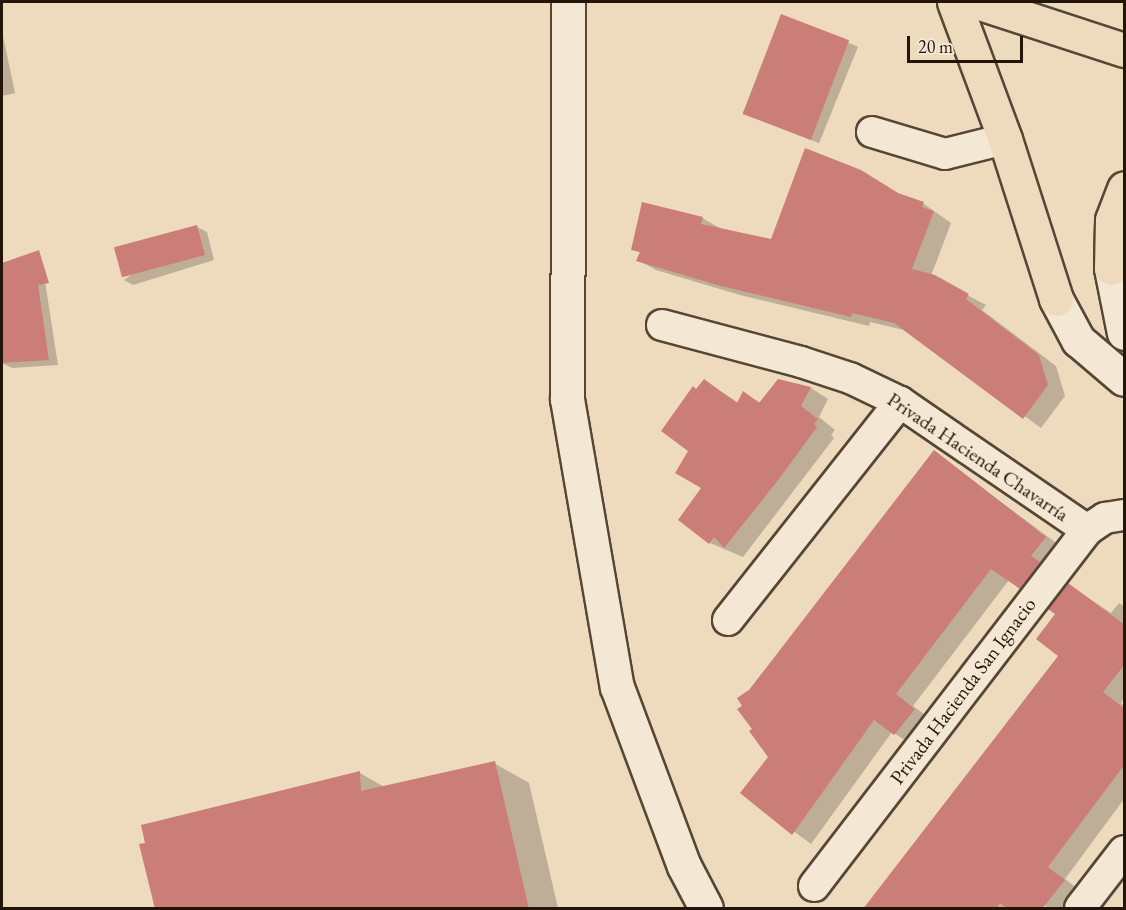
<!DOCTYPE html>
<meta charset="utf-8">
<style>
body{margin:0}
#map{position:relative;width:1126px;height:910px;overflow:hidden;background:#eedabd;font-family:"EB Garamond",serif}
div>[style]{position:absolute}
.shadow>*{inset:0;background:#0003;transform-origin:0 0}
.building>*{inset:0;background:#cb7e77;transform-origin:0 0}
.roads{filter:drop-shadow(2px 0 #564636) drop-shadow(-2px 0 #564636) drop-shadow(0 2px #564636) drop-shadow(0 -2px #564636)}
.minor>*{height:30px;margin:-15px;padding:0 15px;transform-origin:15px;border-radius:15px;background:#f4e7d4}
.tertiary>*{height:33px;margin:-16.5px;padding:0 16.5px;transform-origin:16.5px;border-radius:16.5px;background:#f4e7d4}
.primary>*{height:33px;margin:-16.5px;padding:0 16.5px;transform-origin:16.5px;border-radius:16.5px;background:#eedabd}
span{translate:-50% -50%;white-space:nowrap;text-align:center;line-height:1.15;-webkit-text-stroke:5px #f4e7d4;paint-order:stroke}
.street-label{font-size:20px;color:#231509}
.frame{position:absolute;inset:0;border:3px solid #231509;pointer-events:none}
.scale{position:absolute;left:907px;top:36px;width:116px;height:27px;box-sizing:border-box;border:3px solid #231509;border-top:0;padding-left:8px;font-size:18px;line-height:21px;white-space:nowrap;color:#231509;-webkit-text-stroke:4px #f4e7d4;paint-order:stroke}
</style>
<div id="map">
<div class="shadow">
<i style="left:782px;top:16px;width:82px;height:104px;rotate:22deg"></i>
<i style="clip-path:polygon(2px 31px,15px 93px,2px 96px)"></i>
<i style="clip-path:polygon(900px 195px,924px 204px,951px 223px,931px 276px,986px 305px,982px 310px,1056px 366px,1065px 396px,1041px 428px,908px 331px,870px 322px,869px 326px,740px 295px,656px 270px,638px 260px,641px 253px,633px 249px,702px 218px,720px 228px,772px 241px)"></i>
<i style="clip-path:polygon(197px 227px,207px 232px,214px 260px,133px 285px,124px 280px)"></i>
<i style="clip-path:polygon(34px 263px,43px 269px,58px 365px,12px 368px,2px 363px,2px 272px)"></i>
<i style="clip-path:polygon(704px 381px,739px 403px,744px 393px,761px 403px,779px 381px,811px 388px,828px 399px,819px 417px,835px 430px,831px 435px,834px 438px,743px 557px,710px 543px,680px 519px,703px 487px,690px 451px,696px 390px)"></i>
<i style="clip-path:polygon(934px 452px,1063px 548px,1039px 599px,1009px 580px,913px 706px,932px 720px,913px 745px,892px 732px,811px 844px,742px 793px,770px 757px,744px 706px,750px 691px)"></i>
<i style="clip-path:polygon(1069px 585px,1111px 613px,1119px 603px,1124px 606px,1124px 698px,1121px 703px,1124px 706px,1124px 799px,1065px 879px,1082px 892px,1069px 908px,1049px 908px,1042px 904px,1039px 908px,864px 908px,1060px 656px,1057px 613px)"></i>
<i style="clip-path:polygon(494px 763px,529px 783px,558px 908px,157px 908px,360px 773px,386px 788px)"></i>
</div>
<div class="building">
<i style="left:781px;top:14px;width:73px;height:107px;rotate:21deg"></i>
<i style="clip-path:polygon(805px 148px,861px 170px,898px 193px,924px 202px,922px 207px,934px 211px,912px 269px,935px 275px,969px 294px,966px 299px,1039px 355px,1048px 385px,1023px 419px,894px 323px,852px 313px,851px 317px,721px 286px,636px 261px,640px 252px,631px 250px,642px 202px,703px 217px,701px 224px,771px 239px)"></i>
<i style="left:197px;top:225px;width:31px;height:86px;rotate:75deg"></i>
<i style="clip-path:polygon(39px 250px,49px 283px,38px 285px,49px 360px,2px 363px,2px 263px)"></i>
<i style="clip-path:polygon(704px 379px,737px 403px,743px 391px,759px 403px,778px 379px,811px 387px,801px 406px,818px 419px,814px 424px,817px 427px,779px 479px,724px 548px,714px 537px,709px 544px,678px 520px,701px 488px,675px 473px,688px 451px,661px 431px,693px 386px,696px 389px)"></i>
<i style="clip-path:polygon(934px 450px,1046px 537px,1031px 556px,1040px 562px,1020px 589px,991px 569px,896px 694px,915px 709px,894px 735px,874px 720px,792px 835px,740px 793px,768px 757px,749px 731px,752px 729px,737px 709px,742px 706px,737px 698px,749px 690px)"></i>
<i style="clip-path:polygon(1068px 583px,1125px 625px,1125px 664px,1103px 692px,1125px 709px,1125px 764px,1048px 867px,1065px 880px,1042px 909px,1008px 909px,1000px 903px,996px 909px,863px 909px,1058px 656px,1036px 639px,1055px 614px,1048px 609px)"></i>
<i style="clip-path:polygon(495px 761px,529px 909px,155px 909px,139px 844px,145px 843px,141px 825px,360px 771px,361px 791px)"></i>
</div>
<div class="roads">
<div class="minor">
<i style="left:872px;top:132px;width:76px;rotate:16.8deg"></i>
<i style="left:945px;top:154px;width:62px;rotate:-14deg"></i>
<i style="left:662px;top:325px;width:144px;rotate:14.9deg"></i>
<i style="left:801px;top:362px;width:52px;rotate:18.1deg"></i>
<i style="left:850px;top:378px;width:55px;rotate:25.6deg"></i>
<i style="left:900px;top:402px;width:227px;rotate:34.4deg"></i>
<i style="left:728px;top:620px;width:278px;rotate:-51.7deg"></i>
<i style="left:814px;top:886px;width:449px;rotate:-52.5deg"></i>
<i style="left:1087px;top:530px;width:22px;rotate:-34deg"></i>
<i style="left:1105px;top:518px;width:19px;rotate:-9deg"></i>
<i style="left:1080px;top:908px;width:72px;rotate:-52.3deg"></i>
</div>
<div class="tertiary">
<i style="left:568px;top:2px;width:397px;rotate:90.1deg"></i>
<i style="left:567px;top:399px;width:292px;rotate:80.2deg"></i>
<i style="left:617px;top:687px;width:191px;rotate:69.5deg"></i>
<i style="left:684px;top:866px;width:47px;rotate:62.4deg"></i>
<i style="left:1111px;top:268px;width:66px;rotate:78.7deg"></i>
<i style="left:1056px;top:299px;width:47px;rotate:61.8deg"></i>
<i style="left:1078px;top:340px;width:60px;rotate:40.3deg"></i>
</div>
<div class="primary">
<i style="left:954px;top:2px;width:146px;rotate:69.6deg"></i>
<i style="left:1005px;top:139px;width:168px;rotate:72.3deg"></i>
<i style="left:977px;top:2px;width:155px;rotate:18.1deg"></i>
<i style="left:1111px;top:268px;width:48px;rotate:-88.8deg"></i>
<i style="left:1112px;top:220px;width:34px;rotate:-69deg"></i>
</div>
</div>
<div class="street-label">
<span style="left:978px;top:457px;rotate:34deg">Privada Hacienda Chavarría</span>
<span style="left:963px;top:691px;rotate:-53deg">Privada Hacienda San Ignacio</span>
</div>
<div class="frame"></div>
<div class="scale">20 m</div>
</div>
